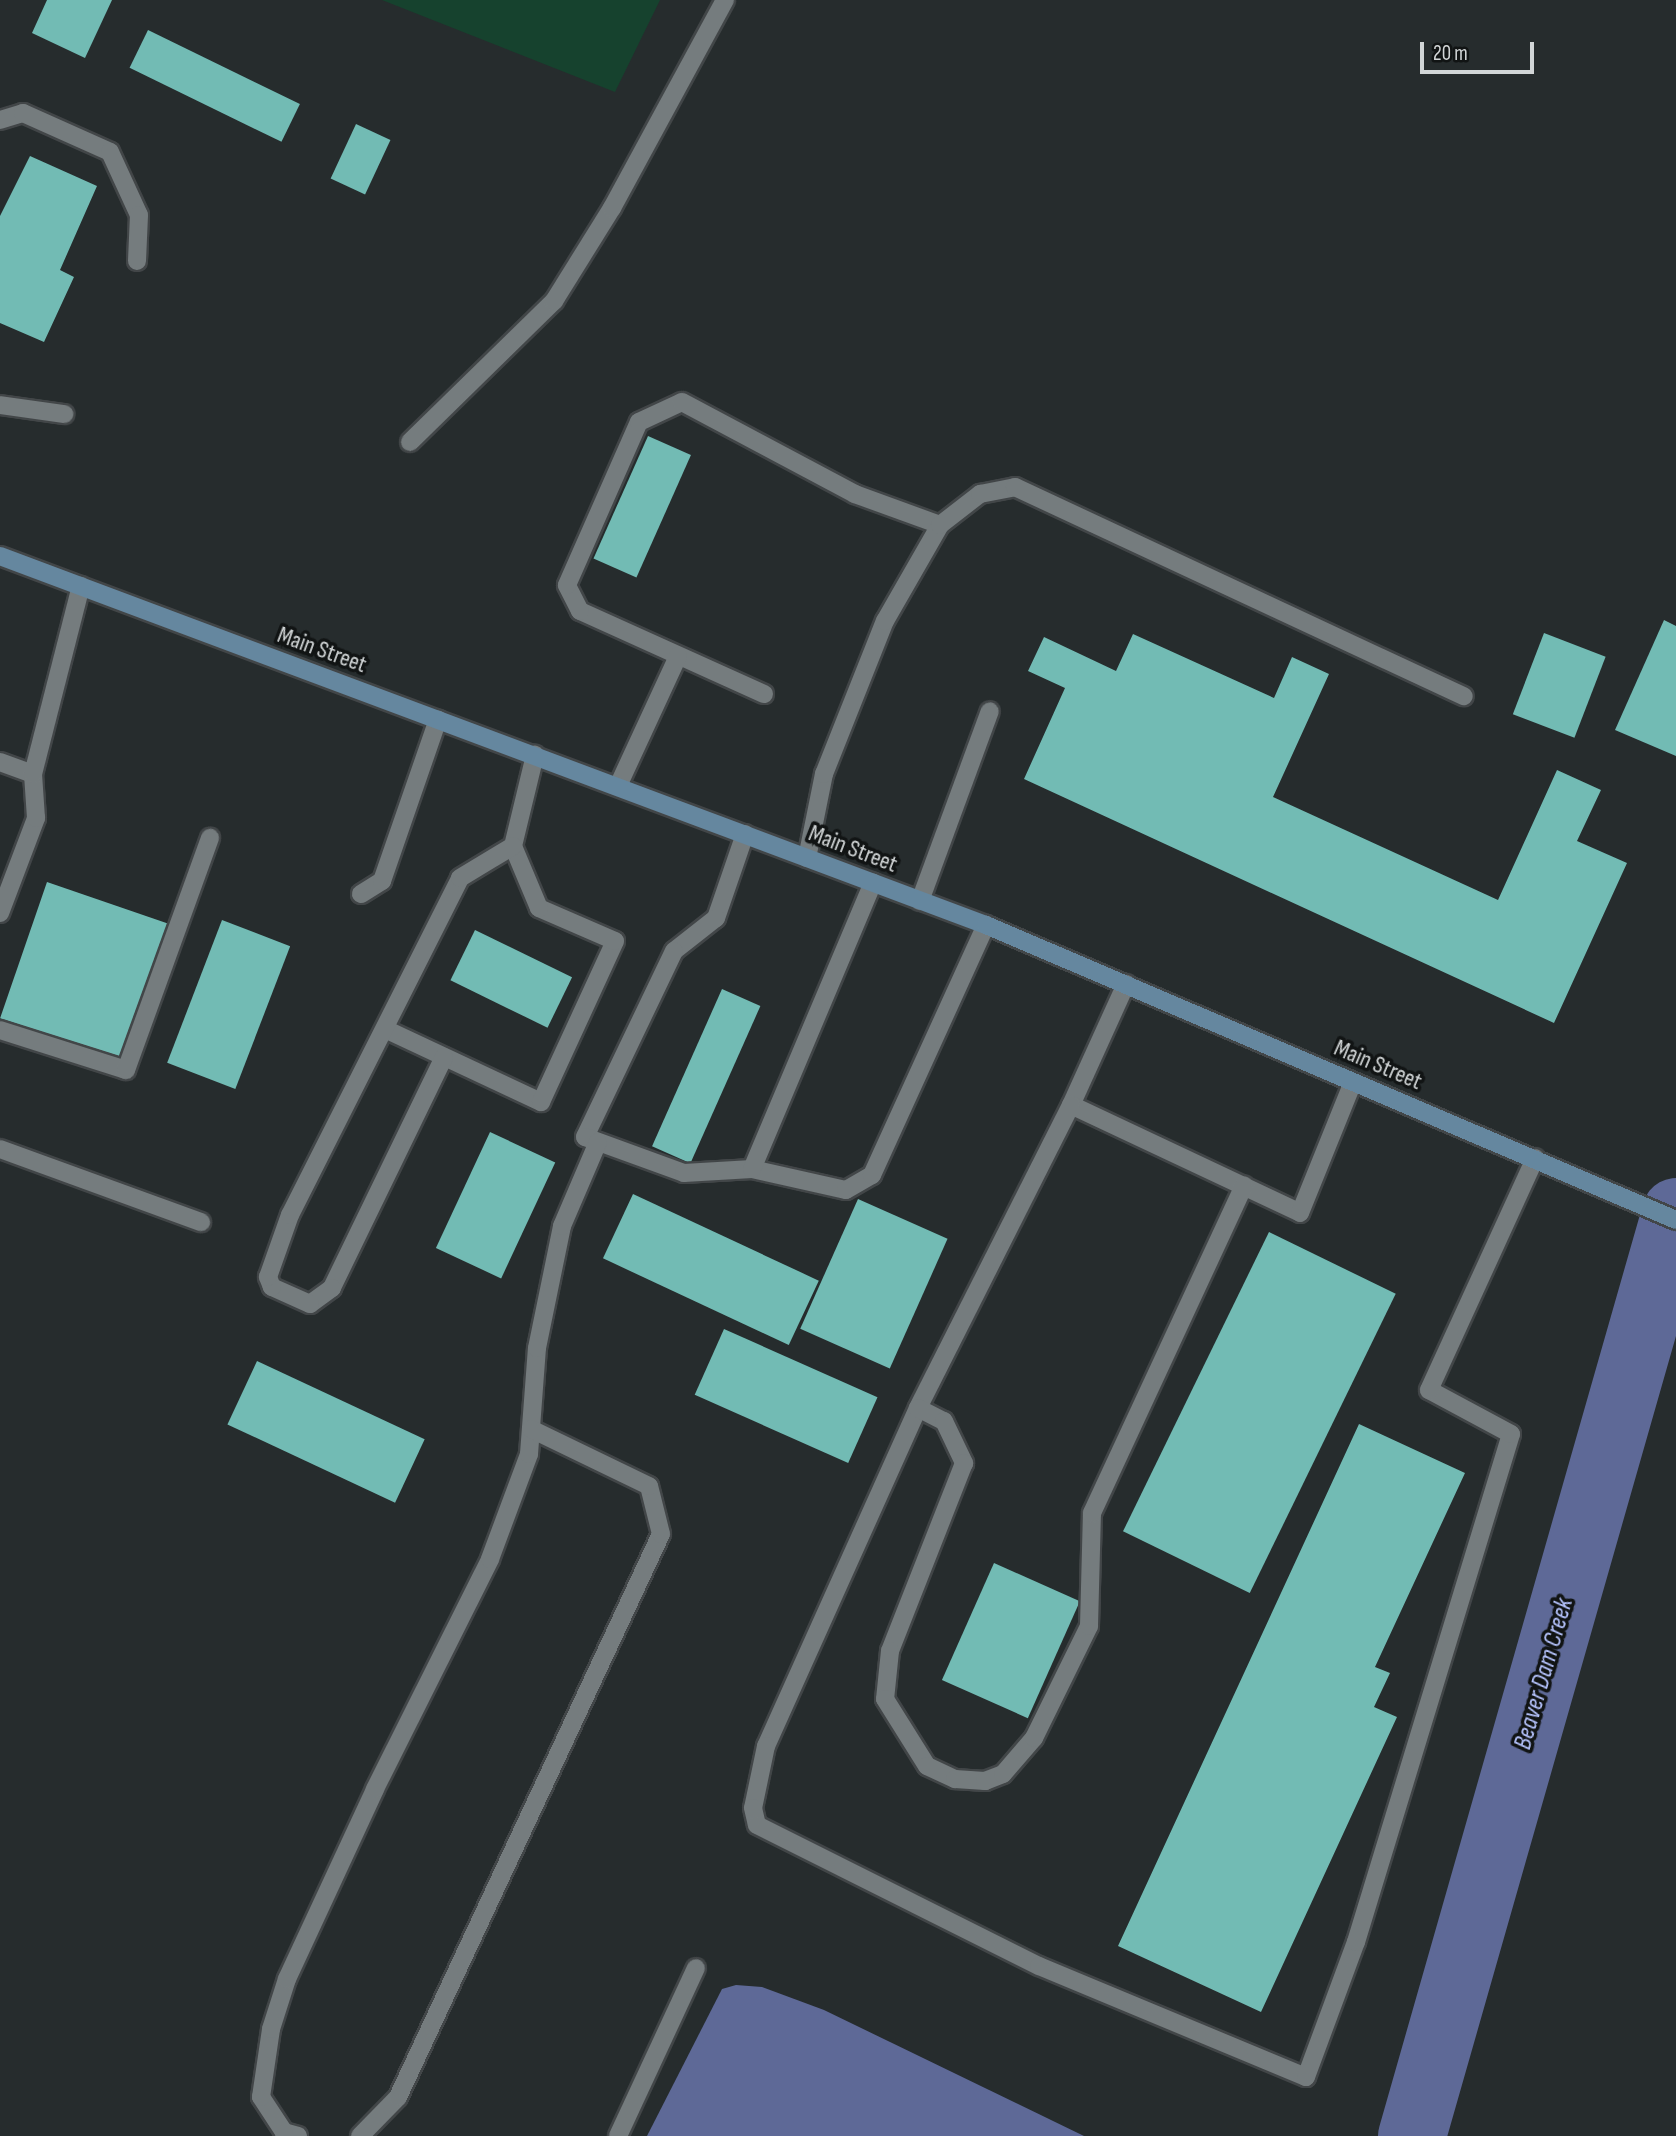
<!DOCTYPE html>
<style>
body{margin:0}
#map{position:relative;width:1676px;height:2136px;overflow:hidden;background:#262c2d;font-family:"Sofia Sans Condensed",sans-serif}
div>[style]{position:absolute}
.green>*{inset:0;background:#16422e}
.water>*{inset:0;background:#5e6997}
.river>*{height:68px;margin:-34px;padding:0 34px;transform-origin:34px;border-radius:34px;background:#5e6997}
.building>*{inset:0;background:#72bbb4;transform-origin:0 0}
.roads{filter:drop-shadow(2px 0 #424648) drop-shadow(-2px 0 #424648) drop-shadow(0 2px #424648) drop-shadow(0 -2px #424648)}
.service>*{height:18px;margin:-9px;padding:0 9px;transform-origin:9px;border-radius:9px;background:#757c7e}
.secondary>*{height:18px;margin:-9px;padding:0 9px;transform-origin:9px;border-radius:9px;background:#65879f}
span{translate:-50% -50%;white-space:nowrap;text-align:center;line-height:1.15;-webkit-text-stroke:7px #111414;paint-order:stroke}
.street-label{font-size:24px;color:#d2d6d7}
.water-label{font-size:26px;color:#b6c4fe;font-style:italic}
.scale{position:absolute;left:1420px;top:42px;width:114px;height:32px;box-sizing:border-box;border:4px solid #d2d6d7;border-top:0;padding-left:9px;font-size:21px;line-height:24px;white-space:nowrap;color:#d2d6d7;-webkit-text-stroke:5px #111414;paint-order:stroke}
</style>
<div id="map">
<div class="green">
<i style="clip-path:polygon(382px 0,660px 0,615px 92px)"></i>
</div>
<div class="water">
<i style="clip-path:polygon(736px 1985px,762px 1987px,824px 2010px,1084px 2136px,647px 2136px,722px 1989px)"></i>
</div>
<div class="river">
<i style="left:1412px;top:2136px;width:961px;rotate:-74.05deg"></i>
</div>
<div class="building">
<i style="clip-path:polygon(47px 0,112px 0,85px 58px,32px 33px)"></i>
<i style="left:148px;top:30px;width:169px;height:42px;rotate:26deg"></i>
<i style="left:356px;top:124px;width:38px;height:60px;rotate:25deg"></i>
<i style="clip-path:polygon(30px 156px,97px 186px,60px 270px,74px 277px,44px 342px,0 323px,0 216px)"></i>
<i style="left:648px;top:436px;width:47px;height:134px;rotate:24deg"></i>
<i style="clip-path:polygon(1664px 620px,1676px 626px,1676px 756px,1615px 730px)"></i>
<i style="left:1544px;top:633px;width:66px;height:87px;rotate:21deg"></i>
<i style="clip-path:polygon(1133px 634px,1274px 698px,1292px 657px,1329px 674px,1273px 797px,1498px 900px,1557px 770px,1601px 790px,1577px 841px,1627px 863px,1554px 1023px,1024px 779px,1065px 688px,1028px 671px,1044px 637px,1116px 671px)"></i>
<i style="left:47px;top:882px;width:137px;height:144px;rotate:19deg"></i>
<i style="left:222px;top:920px;width:73px;height:153px;rotate:21deg"></i>
<i style="left:475px;top:930px;width:108px;height:56px;rotate:26deg"></i>
<i style="left:722px;top:989px;width:42px;height:172px;rotate:24deg"></i>
<i style="left:490px;top:1132px;width:72px;height:128px;rotate:25deg"></i>
<i style="left:633px;top:1194px;width:205px;height:71px;rotate:25deg"></i>
<i style="left:858px;top:1199px;width:98px;height:142px;rotate:24deg"></i>
<i style="left:1269px;top:1232px;width:141px;height:333px;rotate:26deg"></i>
<i style="left:724px;top:1329px;width:168px;height:72px;rotate:24deg"></i>
<i style="left:257px;top:1361px;width:185px;height:70px;rotate:25deg"></i>
<i style="clip-path:polygon(1359px 1424px,1465px 1473px,1375px 1667px,1390px 1673px,1374px 1707px,1397px 1717px,1261px 2012px,1118px 1946px)"></i>
<i style="left:994px;top:1563px;width:94px;height:128px;rotate:24deg"></i>
</div>
<div class="roads">
<div class="service">
<i style="left:0;top:120px;width:24px;rotate:-17deg"></i>
<i style="left:23px;top:113px;width:95px;rotate:24.1deg"></i>
<i style="left:110px;top:152px;width:69px;rotate:65.3deg"></i>
<i style="left:139px;top:215px;width:46px;rotate:92.5deg"></i>
<i style="left:0;top:405px;width:65px;rotate:8deg"></i>
<i style="left:410px;top:442px;width:202px;rotate:-44.4deg"></i>
<i style="left:554px;top:301px;width:110px;rotate:-58.1deg"></i>
<i style="left:612px;top:208px;width:237px;rotate:-61.5deg"></i>
<i style="left:764px;top:694px;width:202px;rotate:-155.7deg"></i>
<i style="left:580px;top:611px;width:29px;rotate:-117deg"></i>
<i style="left:567px;top:585px;width:178px;rotate:-66.2deg"></i>
<i style="left:639px;top:422px;width:47px;rotate:-24.9deg"></i>
<i style="left:682px;top:402px;width:196px;rotate:28deg"></i>
<i style="left:855px;top:494px;width:90px;rotate:20deg"></i>
<i style="left:0;top:762px;width:35px;rotate:20deg"></i>
<i style="left:618px;top:786px;width:143px;rotate:-65.2deg"></i>
<i style="left:745px;top:834px;width:89px;rotate:109deg"></i>
<i style="left:716px;top:918px;width:53px;rotate:141.8deg"></i>
<i style="left:674px;top:951px;width:206px;rotate:115.6deg"></i>
<i style="left:585px;top:1137px;width:105px;rotate:20deg"></i>
<i style="left:684px;top:1173px;width:68px;rotate:-3.4deg"></i>
<i style="left:752px;top:1169px;width:96px;rotate:12.6deg"></i>
<i style="left:846px;top:1190px;width:30px;rotate:-30deg"></i>
<i style="left:872px;top:1175px;width:275px;rotate:-65.5deg"></i>
<i style="left:807px;top:858px;width:86px;rotate:-78.6deg"></i>
<i style="left:824px;top:774px;width:165px;rotate:-68.3deg"></i>
<i style="left:885px;top:621px;width:111px;rotate:-60.2deg"></i>
<i style="left:940px;top:525px;width:51px;rotate:-37.8deg"></i>
<i style="left:980px;top:494px;width:36px;rotate:-11deg"></i>
<i style="left:1015px;top:487px;width:495px;rotate:25deg"></i>
<i style="left:361px;top:894px;width:25px;rotate:-32deg"></i>
<i style="left:382px;top:881px;width:171px;rotate:-70.9deg"></i>
<i style="left:920px;top:901px;width:202px;rotate:-69.8deg"></i>
<i style="left:0;top:913px;width:102px;rotate:-69.2deg"></i>
<i style="left:36px;top:818px;width:44px;rotate:-93.9deg"></i>
<i style="left:33px;top:774px;width:194px;rotate:-75.7deg"></i>
<i style="left:1126px;top:984px;width:133px;rotate:114.4deg"></i>
<i style="left:1071px;top:1105px;width:253px;rotate:25.2deg"></i>
<i style="left:1300px;top:1213px;width:141px;rotate:-68deg"></i>
<i style="left:0;top:1030px;width:132px;rotate:17.6deg"></i>
<i style="left:126px;top:1070px;width:247px;rotate:-70.1deg"></i>
<i style="left:387px;top:1030px;width:170px;rotate:25.1deg"></i>
<i style="left:541px;top:1102px;width:177px;rotate:-65.3deg"></i>
<i style="left:615px;top:941px;width:83px;rotate:-156.5deg"></i>
<i style="left:539px;top:908px;width:67px;rotate:-112.8deg"></i>
<i style="left:513px;top:846px;width:94px;rotate:-76.4deg"></i>
<i style="left:444px;top:1057px;width:257px;rotate:115.9deg"></i>
<i style="left:332px;top:1288px;width:27px;rotate:144deg"></i>
<i style="left:310px;top:1304px;width:42px;rotate:-155.9deg"></i>
<i style="left:272px;top:1287px;width:11px;rotate:-112deg"></i>
<i style="left:268px;top:1277px;width:66px;rotate:-70.5deg"></i>
<i style="left:290px;top:1215px;width:377px;rotate:-63.2deg"></i>
<i style="left:460px;top:878px;width:62px;rotate:-31.1deg"></i>
<i style="left:1071px;top:1105px;width:339px;rotate:116.8deg"></i>
<i style="left:918px;top:1408px;width:371px;rotate:114.2deg"></i>
<i style="left:766px;top:1746px;width:63px;rotate:101.8deg"></i>
<i style="left:753px;top:1808px;width:17px;rotate:77deg"></i>
<i style="left:757px;top:1825px;width:315px;rotate:26.6deg"></i>
<i style="left:1039px;top:1966px;width:289px;rotate:22.6deg"></i>
<i style="left:1306px;top:2077px;width:144px;rotate:-69.7deg"></i>
<i style="left:1356px;top:1942px;width:531px;rotate:-73.03deg"></i>
<i style="left:1511px;top:1434px;width:93px;rotate:-151.8deg"></i>
<i style="left:1429px;top:1390px;width:255px;rotate:-65.4deg"></i>
<i style="left:0;top:1149px;width:214px;rotate:20deg"></i>
<i style="left:752px;top:1169px;width:311px;rotate:-67.1deg"></i>
<i style="left:918px;top:1408px;width:29px;rotate:27deg"></i>
<i style="left:944px;top:1421px;width:47px;rotate:64.5deg"></i>
<i style="left:964px;top:1463px;width:202px;rotate:111.5deg"></i>
<i style="left:890px;top:1651px;width:48px;rotate:95.9deg"></i>
<i style="left:885px;top:1699px;width:79px;rotate:57.9deg"></i>
<i style="left:927px;top:1766px;width:31px;rotate:25deg"></i>
<i style="left:955px;top:1779px;width:30px;rotate:4deg"></i>
<i style="left:985px;top:1781px;width:19px;rotate:-21deg"></i>
<i style="left:1003px;top:1774px;width:48px;rotate:-49.3deg"></i>
<i style="left:1034px;top:1738px;width:125px;rotate:-63.8deg"></i>
<i style="left:1089px;top:1626px;width:113px;rotate:-88.5deg"></i>
<i style="left:1092px;top:1513px;width:361px;rotate:-65.1deg"></i>
<i style="left:298px;top:2136px;width:15px;rotate:-164deg"></i>
<i style="left:284px;top:2132px;width:42px;rotate:-123.3deg"></i>
<i style="left:261px;top:2097px;width:69px;rotate:-81.6deg"></i>
<i style="left:271px;top:2029px;width:52px;rotate:-72.3deg"></i>
<i style="left:287px;top:1979px;width:209px;rotate:-65.1deg"></i>
<i style="left:375px;top:1789px;width:257px;rotate:-63.4deg"></i>
<i style="left:490px;top:1559px;width:112px;rotate:-69.6deg"></i>
<i style="left:529px;top:1454px;width:106px;rotate:-85.7deg"></i>
<i style="left:537px;top:1348px;width:125px;rotate:-78.4deg"></i>
<i style="left:562px;top:1226px;width:91px;rotate:-66.8deg"></i>
<i style="left:360px;top:2136px;width:54px;rotate:-45.7deg"></i>
<i style="left:398px;top:2097px;width:621px;rotate:-64.96deg"></i>
<i style="left:661px;top:1534px;width:49px;rotate:-104deg"></i>
<i style="left:649px;top:1486px;width:131px;rotate:-154.2deg"></i>
<i style="left:618px;top:2136px;width:185px;rotate:-65.1deg"></i>
</div>
<div class="secondary">
<i style="left:0;top:556px;width:1053px;rotate:20.52deg"></i>
<i style="left:986px;top:925px;width:750px;rotate:23.15deg"></i>
</div>
</div>
<div class="street-label">
<span style="left:322px;top:650px;rotate:20deg">Main Street</span>
<span style="left:853px;top:849px;rotate:21deg">Main Street</span>
<span style="left:1378px;top:1065px;rotate:23deg">Main Street</span>
</div>
<div class="water-label">
<span style="left:1544px;top:1674px;rotate:-74deg">Beaver Dam Creek</span>
</div>
<div class="scale">20 m</div>
</div>
